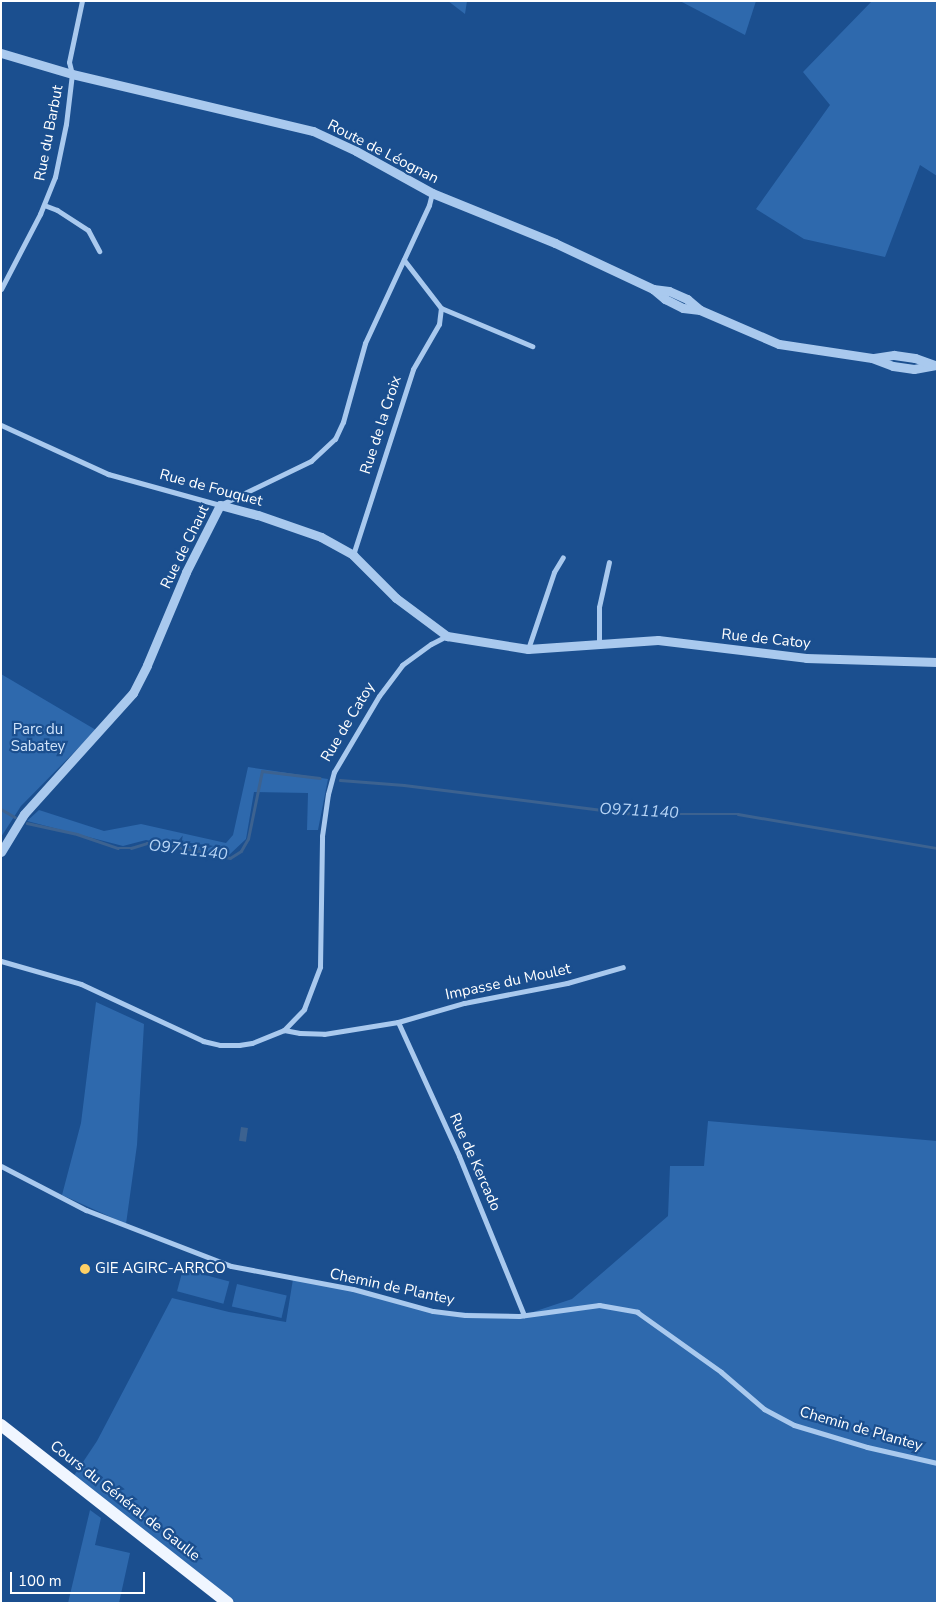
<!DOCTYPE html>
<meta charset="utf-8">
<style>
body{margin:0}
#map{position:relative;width:938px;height:1604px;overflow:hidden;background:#1b4f8f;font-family:"Nunito Sans",sans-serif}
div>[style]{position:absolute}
.green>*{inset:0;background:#2e69ad;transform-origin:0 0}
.water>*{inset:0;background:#3c6290;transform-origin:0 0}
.stream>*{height:2.5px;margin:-1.25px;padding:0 1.25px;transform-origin:1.25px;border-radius:1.25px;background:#3c6290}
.minor>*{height:5px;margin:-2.5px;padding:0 2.5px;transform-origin:2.5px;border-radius:2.5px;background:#a9c9ee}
.tertiary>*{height:9px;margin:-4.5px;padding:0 4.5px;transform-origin:4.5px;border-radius:4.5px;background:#a9c9ee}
.primary>*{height:12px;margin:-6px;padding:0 6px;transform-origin:6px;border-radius:6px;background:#f0f6ff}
.dots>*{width:14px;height:14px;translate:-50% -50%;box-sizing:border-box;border:2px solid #1b4f8f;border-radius:50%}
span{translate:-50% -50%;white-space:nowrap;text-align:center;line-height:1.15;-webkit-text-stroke:4.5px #1b4f8f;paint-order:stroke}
.street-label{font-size:15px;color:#fff}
.park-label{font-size:15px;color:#cfe3fa}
.poi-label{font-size:15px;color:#fff}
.left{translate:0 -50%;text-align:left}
.water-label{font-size:16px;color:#b5d3f5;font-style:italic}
.frame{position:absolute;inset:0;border:2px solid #fff;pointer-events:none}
.scale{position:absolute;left:10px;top:1572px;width:135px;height:22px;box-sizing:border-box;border:2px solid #fff;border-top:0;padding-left:6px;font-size:15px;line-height:18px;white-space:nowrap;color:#fff;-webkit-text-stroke:4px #1b4f8f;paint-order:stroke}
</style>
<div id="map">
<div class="green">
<i style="clip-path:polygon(448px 1px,467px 1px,465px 14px)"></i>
<i style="clip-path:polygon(680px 1px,756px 1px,745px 35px)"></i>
<i style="clip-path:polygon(872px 1px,937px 1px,937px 176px,920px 165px,885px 257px,804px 239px,756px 209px,830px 105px,803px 72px)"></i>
<i style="clip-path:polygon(1px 674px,96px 730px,21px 806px,1px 837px)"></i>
<i style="clip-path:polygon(248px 767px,328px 779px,318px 830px,307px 830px,308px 793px,254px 792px,246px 839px,228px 856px,146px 840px,123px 846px,27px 821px,39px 810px,104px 831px,141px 824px,226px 843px,233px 835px)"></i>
<i style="clip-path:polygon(96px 1002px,144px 1024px,137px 1145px,126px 1224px,62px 1195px,81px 1123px)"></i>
<i style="clip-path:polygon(708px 1121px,937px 1141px,937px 1603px,236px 1603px,73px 1477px,97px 1441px,172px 1298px,229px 1312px,286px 1322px,293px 1279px,353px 1289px,433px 1311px,524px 1315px,572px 1299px,668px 1216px,670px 1166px,704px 1166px)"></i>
<i style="left:183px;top:1269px;width:48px;height:23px;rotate:15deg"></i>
<i style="left:237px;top:1284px;width:51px;height:23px;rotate:13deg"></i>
<i style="clip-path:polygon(90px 1510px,101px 1518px,95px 1545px,130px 1553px,119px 1603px,68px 1603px)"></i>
</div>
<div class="water">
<i style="left:241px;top:1127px;width:7px;height:14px;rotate:8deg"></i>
</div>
<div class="stream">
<i style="left:340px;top:780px;width:64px;rotate:4.5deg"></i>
<i style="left:404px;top:785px;width:231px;rotate:7.2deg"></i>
<i style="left:633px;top:814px;width:105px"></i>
<i style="left:738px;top:814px;width:202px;rotate:9.7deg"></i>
<i style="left:1px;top:809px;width:16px;rotate:30deg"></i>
<i style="left:27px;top:823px;width:51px;rotate:12.4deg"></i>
<i style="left:77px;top:834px;width:43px;rotate:18.9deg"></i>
<i style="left:118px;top:848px;width:13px"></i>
<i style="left:131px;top:848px;width:17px;rotate:-17deg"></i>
<i style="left:147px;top:843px;width:26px;rotate:7deg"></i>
<i style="left:173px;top:846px;width:58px;rotate:11.9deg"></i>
<i style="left:230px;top:858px;width:13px;rotate:-32deg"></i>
<i style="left:241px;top:851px;width:14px;rotate:-60deg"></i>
<i style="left:248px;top:839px;width:69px;rotate:-78.4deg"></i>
<i style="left:262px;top:771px;width:58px;rotate:6.9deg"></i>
</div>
<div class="minor">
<i style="left:44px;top:205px;width:14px;rotate:21deg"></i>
<i style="left:57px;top:210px;width:37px;rotate:33deg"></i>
<i style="left:88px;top:230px;width:24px;rotate:62deg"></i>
<i style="left:1px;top:289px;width:85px;rotate:-62.5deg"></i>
<i style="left:40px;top:214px;width:40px;rotate:-68deg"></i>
<i style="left:55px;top:177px;width:54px;rotate:-78.3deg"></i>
<i style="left:66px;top:124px;width:50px;rotate:-83.2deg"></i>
<i style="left:72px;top:74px;width:12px;rotate:-104deg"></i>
<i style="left:69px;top:62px;width:62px;rotate:-78deg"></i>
<i style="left:441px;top:308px;width:99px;rotate:22.7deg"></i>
<i style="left:1px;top:425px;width:118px;rotate:24.6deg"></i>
<i style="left:108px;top:474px;width:116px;rotate:15.5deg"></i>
<i style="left:220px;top:505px;width:101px;rotate:-25.8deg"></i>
<i style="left:311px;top:461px;width:33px;rotate:-43deg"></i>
<i style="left:335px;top:439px;width:19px;rotate:-65deg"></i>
<i style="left:343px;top:422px;width:82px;rotate:-74.4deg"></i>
<i style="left:365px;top:343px;width:152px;rotate:-65.1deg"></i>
<i style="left:429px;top:205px;width:12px;rotate:-76deg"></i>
<i style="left:353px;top:555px;width:195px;rotate:-72.1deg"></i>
<i style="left:413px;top:369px;width:52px;rotate:-60deg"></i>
<i style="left:439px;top:324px;width:16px;rotate:-83deg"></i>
<i style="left:441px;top:308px;width:61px;rotate:-127.6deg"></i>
<i style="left:599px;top:644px;width:37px;rotate:-90deg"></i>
<i style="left:599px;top:607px;width:46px;rotate:-77.5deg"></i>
<i style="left:528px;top:649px;width:81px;rotate:-71.3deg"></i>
<i style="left:554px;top:572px;width:17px;rotate:-59deg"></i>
<i style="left:1px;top:961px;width:83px;rotate:16deg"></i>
<i style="left:81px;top:984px;width:135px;rotate:25deg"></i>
<i style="left:203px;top:1041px;width:17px;rotate:13deg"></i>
<i style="left:220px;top:1045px;width:19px"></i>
<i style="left:239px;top:1045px;width:13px;rotate:-9deg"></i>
<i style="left:252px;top:1043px;width:35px;rotate:-22deg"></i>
<i style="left:284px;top:1030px;width:29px;rotate:-46deg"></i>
<i style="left:304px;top:1009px;width:45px;rotate:-69.1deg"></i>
<i style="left:320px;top:967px;width:131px;rotate:-89.1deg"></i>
<i style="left:322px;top:836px;width:42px;rotate:-81.9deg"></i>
<i style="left:328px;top:794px;width:23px;rotate:-75deg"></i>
<i style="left:334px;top:772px;width:88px;rotate:-59.4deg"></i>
<i style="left:379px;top:696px;width:39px;rotate:-53deg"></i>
<i style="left:402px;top:665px;width:36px;rotate:-36deg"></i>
<i style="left:431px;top:644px;width:18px;rotate:-27deg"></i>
<i style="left:398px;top:1022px;width:147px;rotate:65.5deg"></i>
<i style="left:459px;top:1156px;width:172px;rotate:67.8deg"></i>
<i style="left:284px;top:1030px;width:16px;rotate:11deg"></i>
<i style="left:300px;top:1033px;width:24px;rotate:2deg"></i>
<i style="left:324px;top:1034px;width:75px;rotate:-9.2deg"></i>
<i style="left:398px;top:1022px;width:69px;rotate:-16.1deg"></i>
<i style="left:464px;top:1003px;width:105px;rotate:-11deg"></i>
<i style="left:567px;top:983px;width:58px;rotate:-15.9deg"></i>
<i style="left:1px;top:1166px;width:96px;rotate:27.4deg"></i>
<i style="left:86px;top:1210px;width:155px;rotate:21.1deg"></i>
<i style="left:231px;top:1266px;width:124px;rotate:10.7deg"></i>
<i style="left:353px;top:1289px;width:83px;rotate:15.4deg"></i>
<i style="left:433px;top:1311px;width:32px;rotate:7deg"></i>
<i style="left:465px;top:1315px;width:54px;rotate:1.1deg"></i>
<i style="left:519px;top:1316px;width:81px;rotate:-7.8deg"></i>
<i style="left:599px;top:1305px;width:39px;rotate:10deg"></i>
<i style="left:637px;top:1312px;width:103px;rotate:35.5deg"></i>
<i style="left:721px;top:1372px;width:57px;rotate:40.7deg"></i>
<i style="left:764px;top:1409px;width:34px;rotate:28deg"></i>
<i style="left:794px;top:1425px;width:76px;rotate:16.8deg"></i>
<i style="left:867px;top:1447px;width:72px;rotate:12.9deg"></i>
</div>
<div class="tertiary">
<i style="left:1px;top:53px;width:74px;rotate:16.5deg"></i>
<i style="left:72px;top:74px;width:248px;rotate:13.3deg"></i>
<i style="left:313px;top:131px;width:47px;rotate:24.9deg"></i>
<i style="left:356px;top:151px;width:87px;rotate:28.9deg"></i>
<i style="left:432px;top:193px;width:133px;rotate:22.1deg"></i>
<i style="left:555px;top:243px;width:108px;rotate:25.1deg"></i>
<i style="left:653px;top:289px;width:16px;rotate:40deg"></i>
<i style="left:665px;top:299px;width:20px;rotate:27deg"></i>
<i style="left:683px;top:308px;width:17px;rotate:7deg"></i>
<i style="left:653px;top:289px;width:16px;rotate:7deg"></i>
<i style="left:669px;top:291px;width:20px;rotate:24deg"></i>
<i style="left:687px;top:299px;width:17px;rotate:40deg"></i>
<i style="left:700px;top:310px;width:86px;rotate:23.3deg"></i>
<i style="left:779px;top:344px;width:94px;rotate:8.6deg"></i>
<i style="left:872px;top:358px;width:22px;rotate:21deg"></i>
<i style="left:893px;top:366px;width:21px;rotate:8deg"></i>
<i style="left:914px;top:369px;width:22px;rotate:-10deg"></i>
<i style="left:874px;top:358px;width:20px;rotate:-9deg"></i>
<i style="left:894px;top:355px;width:21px;rotate:8deg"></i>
<i style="left:915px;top:358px;width:20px;rotate:20deg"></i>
<i style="left:1px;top:852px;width:44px;rotate:-58.8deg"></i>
<i style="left:24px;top:814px;width:163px;rotate:-48deg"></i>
<i style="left:133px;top:693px;width:31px;rotate:-63deg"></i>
<i style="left:147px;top:665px;width:101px;rotate:-67.2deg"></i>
<i style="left:186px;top:572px;width:75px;rotate:-63.1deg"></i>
<i style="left:220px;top:505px;width:39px;rotate:15deg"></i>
<i style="left:258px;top:515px;width:67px;rotate:19.2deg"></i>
<i style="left:321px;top:537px;width:37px;rotate:29deg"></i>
<i style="left:353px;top:555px;width:61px;rotate:45deg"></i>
<i style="left:396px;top:598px;width:64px;rotate:36.7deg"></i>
<i style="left:447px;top:636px;width:82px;rotate:9.1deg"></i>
<i style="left:528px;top:649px;width:130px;rotate:-4deg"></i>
<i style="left:658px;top:640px;width:149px;rotate:6.9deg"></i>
<i style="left:806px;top:658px;width:131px;rotate:1.7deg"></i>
</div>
<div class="primary">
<i style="left:1px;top:1425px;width:288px;rotate:38.1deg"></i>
</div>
<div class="dots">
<i style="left:85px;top:1269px;background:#ffd166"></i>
</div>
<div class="street-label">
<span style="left:49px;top:133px;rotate:-79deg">Rue du Barbut</span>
<span style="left:383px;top:152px;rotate:27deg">Route de Léognan</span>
<span style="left:381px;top:425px;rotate:-72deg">Rue de la Croix</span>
<span style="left:211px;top:488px;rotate:15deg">Rue de Fouquet</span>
<span style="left:185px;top:547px;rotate:-64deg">Rue de Chaut</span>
<span style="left:766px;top:639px;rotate:6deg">Rue de Catoy</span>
<span style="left:348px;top:722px;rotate:-59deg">Rue de Catoy</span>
<span style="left:508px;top:982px;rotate:-12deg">Impasse du Moulet</span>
<span style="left:475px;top:1162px;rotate:66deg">Rue de Kercado</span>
<span style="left:392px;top:1287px;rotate:12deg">Chemin de Plantey</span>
<span style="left:861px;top:1429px;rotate:16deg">Chemin de Plantey</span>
<span style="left:125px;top:1501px;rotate:38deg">Cours du Général de Gaulle</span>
</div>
<div class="park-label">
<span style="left:38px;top:738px">Parc du<br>Sabatey</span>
</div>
<div class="poi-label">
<span class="left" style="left:95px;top:1269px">GIE AGIRC-ARRCO</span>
</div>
<div class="water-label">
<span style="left:639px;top:811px;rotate:3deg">O9711140</span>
<span style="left:188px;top:850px;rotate:7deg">O9711140</span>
</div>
<div class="frame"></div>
<div class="scale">100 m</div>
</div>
